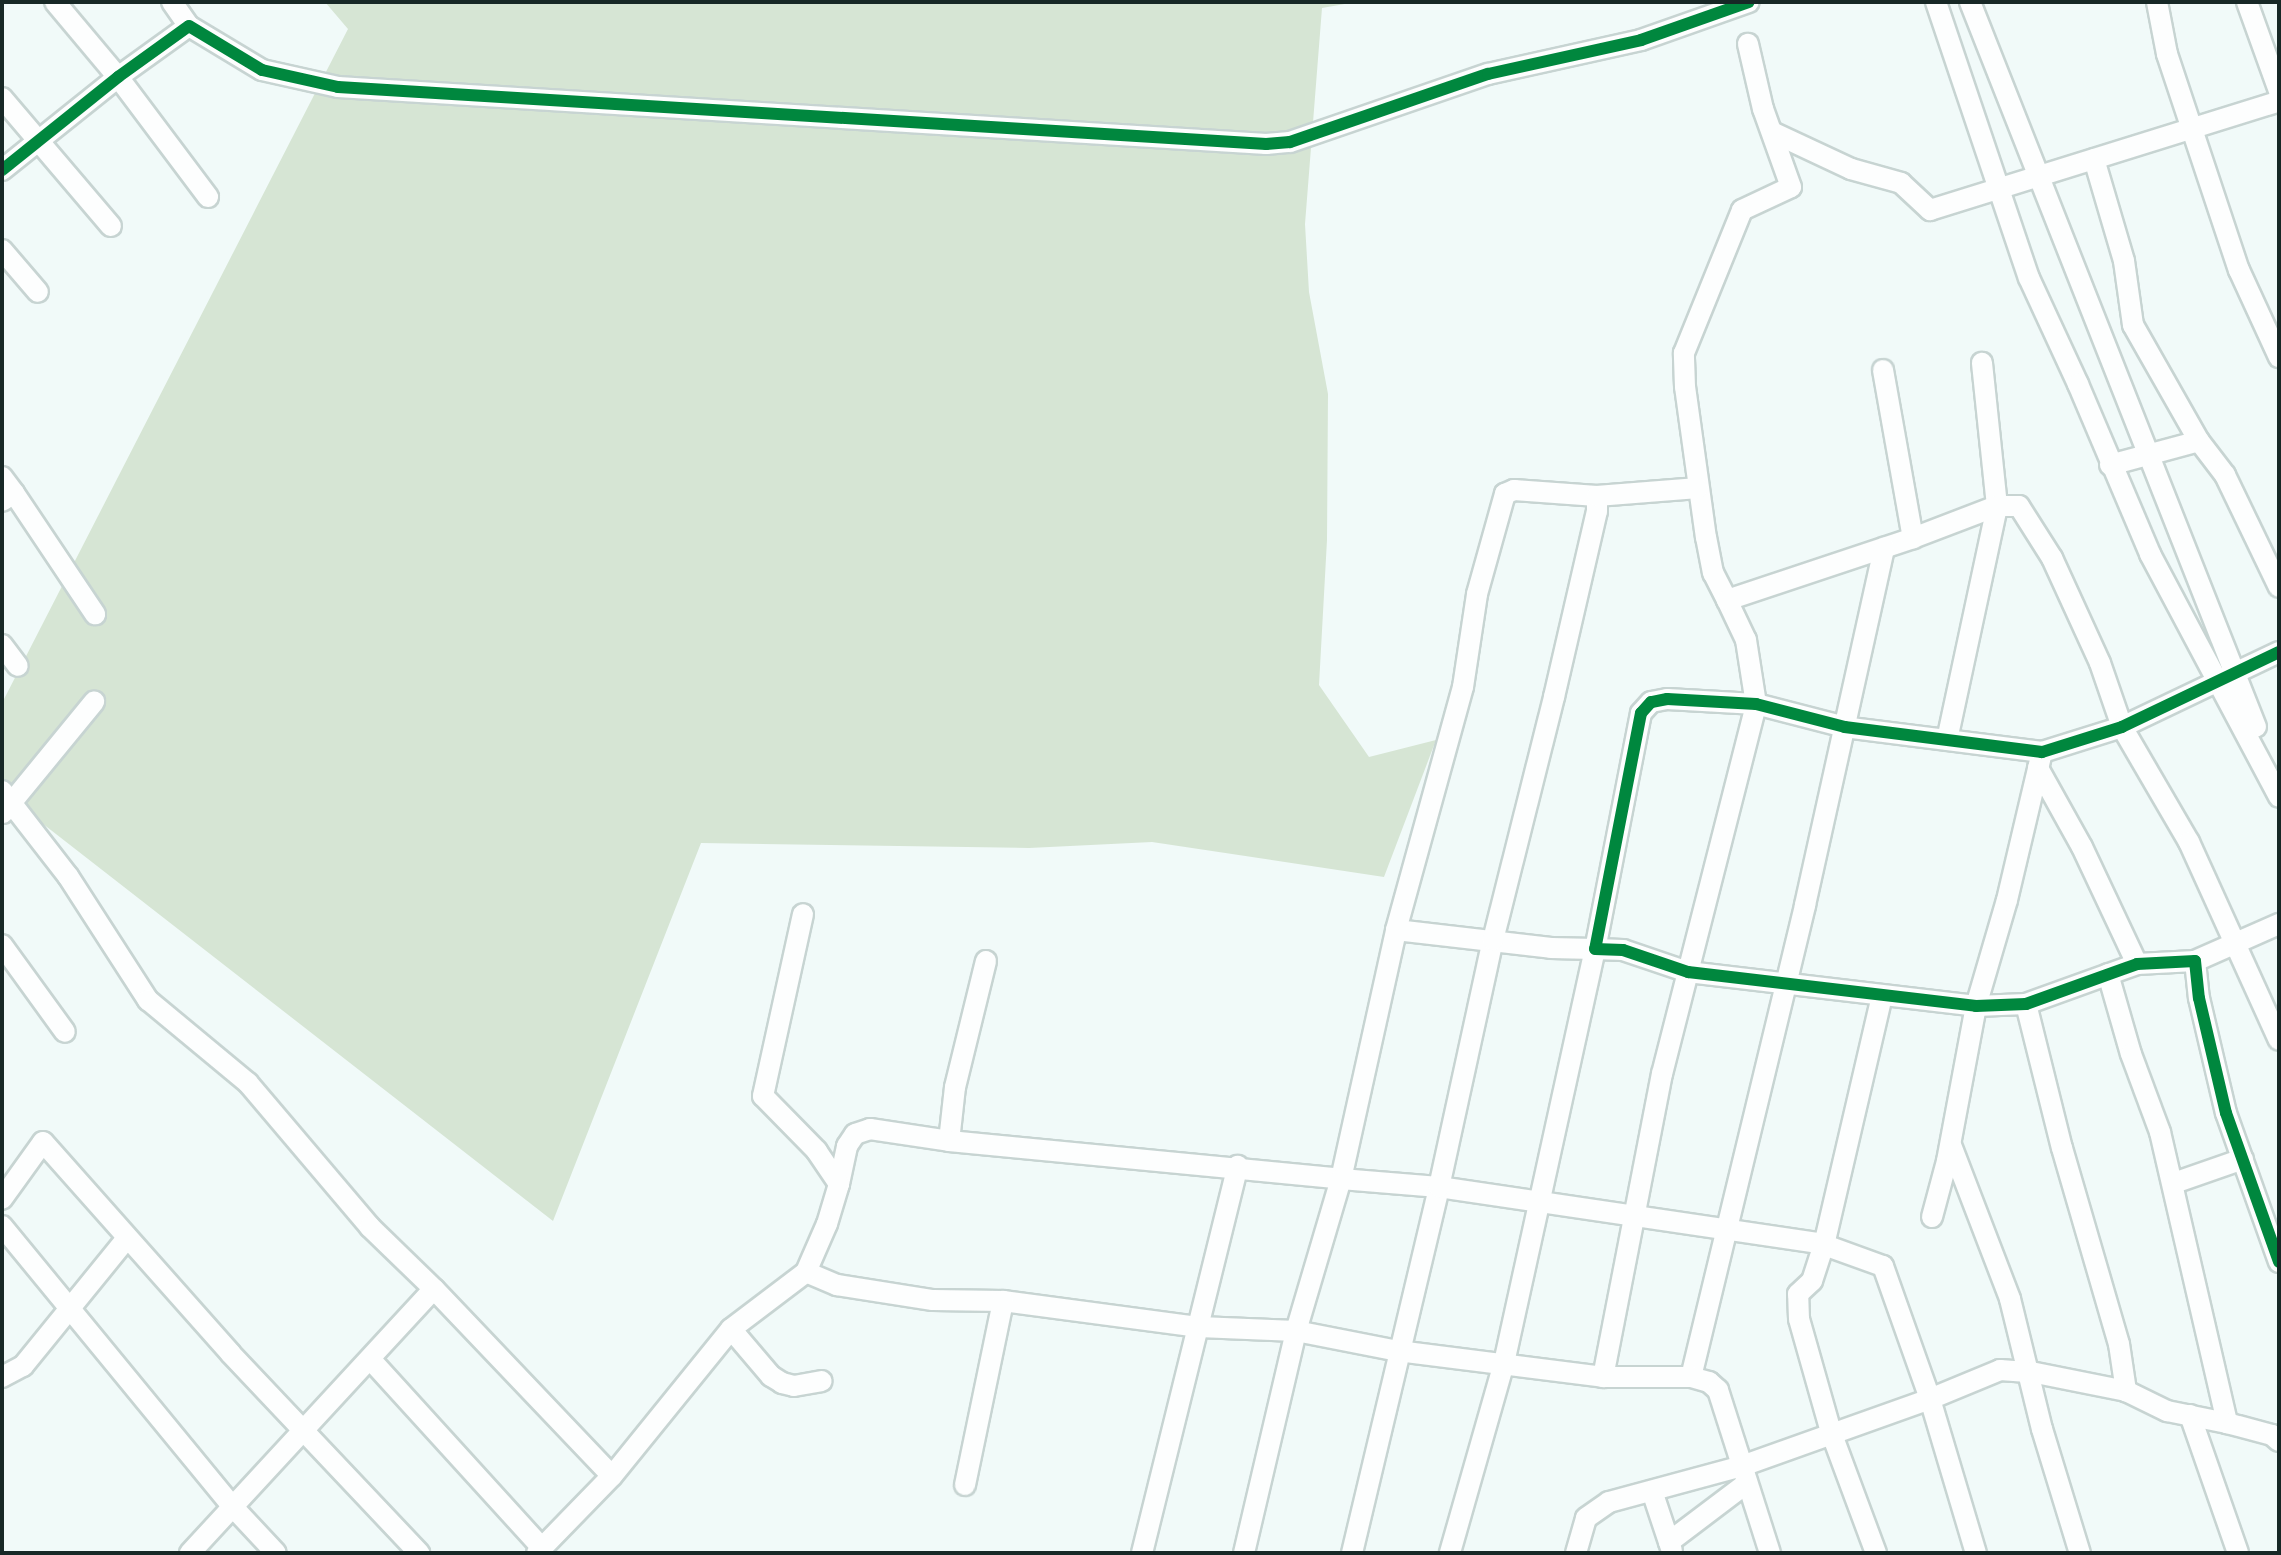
<!DOCTYPE html>
<style>
body{margin:0}
#map{position:relative;width:2281px;height:1555px;overflow:hidden;background:#f1faf9;font-family:"Archivo Narrow",sans-serif}
div>[style]{position:absolute}
.green>*{inset:0;background:#d6e5d4}
.roads{filter:drop-shadow(2px 0 #c7d4d2) drop-shadow(-2px 0 #c7d4d2) drop-shadow(0 2px #c7d4d2) drop-shadow(0 -2px #c7d4d2)}
.minor>*{height:20px;margin:-10px;padding:0 10px;transform-origin:10px;border-radius:10px;background:#fdfefe}
.cycleway>*{height:12px;margin:-6px;padding:0 6px;transform-origin:6px;border-radius:6px;background:#00873e}
span{translate:-50% -50%;white-space:nowrap;text-align:center;line-height:1.15;-webkit-text-stroke:6px #edfefc;paint-order:stroke}
.frame{position:absolute;inset:0;border:4px solid #172826;pointer-events:none}
</style>
<div id="map">
<div class="green">
<i style="clip-path:polygon(325px 2px,1356px 2px,1322px 8px,1305px 224px,1309px 292px,1328px 394px,1327px 540px,1319px 685px,1369px 757px,1436px 740px,1384px 877px,1152px 842px,1029px 848px,701px 843px,553px 1221px,2px 792px,2px 703px,348px 29px)"></i>
</div>
<div class="roads">
<div class="minor">
<i style="left:55px;top:2px;width:98px;rotate:50deg"></i>
<i style="left:118px;top:77px;width:150px;rotate:53.1deg"></i>
<i style="left:172px;top:2px;width:29px;rotate:55deg"></i>
<i style="left:1936px;top:2px;width:291px;rotate:71.4deg"></i>
<i style="left:2029px;top:278px;width:117px;rotate:65.2deg"></i>
<i style="left:2078px;top:384px;width:185px;rotate:67deg"></i>
<i style="left:2150px;top:554px;width:275px;rotate:62deg"></i>
<i style="left:1970px;top:2px;width:779px;rotate:68.47deg"></i>
<i style="left:2157px;top:2px;width:53px;rotate:79.1deg"></i>
<i style="left:2167px;top:54px;width:228px;rotate:71.6deg"></i>
<i style="left:2239px;top:270px;width:96px;rotate:65.3deg"></i>
<i style="left:2247px;top:2px;width:95px;rotate:70.2deg"></i>
<i style="left:2px;top:98px;width:168px;rotate:49.6deg"></i>
<i style="left:1772px;top:132px;width:87px;rotate:25.1deg"></i>
<i style="left:1851px;top:169px;width:52px;rotate:15.6deg"></i>
<i style="left:1901px;top:183px;width:40px;rotate:43deg"></i>
<i style="left:1930px;top:210px;width:366px;rotate:-17.3deg"></i>
<i style="left:2094px;top:159px;width:106px;rotate:73.6deg"></i>
<i style="left:2124px;top:261px;width:65px;rotate:82deg"></i>
<i style="left:2133px;top:325px;width:133px;rotate:60.4deg"></i>
<i style="left:2199px;top:441px;width:43px;rotate:52.6deg"></i>
<i style="left:2225px;top:475px;width:124px;rotate:64.3deg"></i>
<i style="left:2px;top:170px;width:149px;rotate:-38.7deg"></i>
<i style="left:118px;top:77px;width:87px;rotate:-35.7deg"></i>
<i style="left:189px;top:26px;width:85px;rotate:31.1deg"></i>
<i style="left:262px;top:70px;width:78px;rotate:12.6deg"></i>
<i style="left:338px;top:87px;width:930px;rotate:3.51deg"></i>
<i style="left:1266px;top:144px;width:24px;rotate:-5deg"></i>
<i style="left:1290px;top:142px;width:209px;rotate:-19deg"></i>
<i style="left:1488px;top:74px;width:157px;rotate:-12.5deg"></i>
<i style="left:1641px;top:40px;width:114px;rotate:-19.4deg"></i>
<i style="left:2px;top:250px;width:55px;rotate:49.4deg"></i>
<i style="left:1883px;top:370px;width:171px;rotate:79.9deg"></i>
<i style="left:2110px;top:465px;width:92px;rotate:-15.1deg"></i>
<i style="left:2px;top:477px;width:20px;rotate:53deg"></i>
<i style="left:14px;top:493px;width:14px;rotate:146deg"></i>
<i style="left:14px;top:493px;width:146px;rotate:56.2deg"></i>
<i style="left:1727px;top:600px;width:30px;rotate:-117deg"></i>
<i style="left:1713px;top:573px;width:36px;rotate:-101deg"></i>
<i style="left:1706px;top:538px;width:152px;rotate:-97.9deg"></i>
<i style="left:1685px;top:387px;width:34px;rotate:-92deg"></i>
<i style="left:1684px;top:353px;width:154px;rotate:-67.9deg"></i>
<i style="left:1742px;top:210px;width:54px;rotate:-25.1deg"></i>
<i style="left:1791px;top:187px;width:83px;rotate:-109.7deg"></i>
<i style="left:1763px;top:109px;width:67px;rotate:-103deg"></i>
<i style="left:2px;top:645px;width:26px;rotate:53deg"></i>
<i style="left:2279px;top:652px;width:174px;rotate:154.5deg"></i>
<i style="left:2122px;top:727px;width:84px;rotate:162.6deg"></i>
<i style="left:2042px;top:752px;width:199px;rotate:-172.8deg"></i>
<i style="left:1845px;top:727px;width:92px;rotate:-165.5deg"></i>
<i style="left:1756px;top:704px;width:89px;rotate:-176.8deg"></i>
<i style="left:1667px;top:699px;width:16px;rotate:169deg"></i>
<i style="left:1651px;top:702px;width:15px;rotate:132deg"></i>
<i style="left:1641px;top:713px;width:240px;rotate:101deg"></i>
<i style="left:1595px;top:949px;width:28px;rotate:2deg"></i>
<i style="left:1623px;top:950px;width:69px;rotate:18.7deg"></i>
<i style="left:1688px;top:972px;width:290px;rotate:6.7deg"></i>
<i style="left:1976px;top:1006px;width:50px;rotate:-2.3deg"></i>
<i style="left:2026px;top:1004px;width:118px;rotate:-19.8deg"></i>
<i style="left:2137px;top:964px;width:58px;rotate:-3deg"></i>
<i style="left:2195px;top:961px;width:37px;rotate:84deg"></i>
<i style="left:2199px;top:998px;width:118px;rotate:76.8deg"></i>
<i style="left:2226px;top:1113px;width:158px;rotate:70.4deg"></i>
<i style="left:1947px;top:740px;width:239px;rotate:-77.9deg"></i>
<i style="left:1997px;top:506px;width:144px;rotate:-96deg"></i>
<i style="left:2038px;top:768px;width:90px;rotate:60.9deg"></i>
<i style="left:2082px;top:847px;width:129px;rotate:64.8deg"></i>
<i style="left:2px;top:791px;width:108px;rotate:52.2deg"></i>
<i style="left:68px;top:876px;width:148px;rotate:57.2deg"></i>
<i style="left:148px;top:1000px;width:130px;rotate:39.7deg"></i>
<i style="left:248px;top:1083px;width:189px;rotate:49.7deg"></i>
<i style="left:370px;top:1227px;width:89px;rotate:44.1deg"></i>
<i style="left:3px;top:813px;width:144px;rotate:-50.7deg"></i>
<i style="left:1396px;top:930px;width:156px;rotate:6.6deg"></i>
<i style="left:1551px;top:948px;width:44px;rotate:1.3deg"></i>
<i style="left:1595px;top:949px;width:424px;rotate:102.4deg"></i>
<i style="left:1504px;top:1363px;width:198px;rotate:105.9deg"></i>
<i style="left:2px;top:945px;width:107px;rotate:54.1deg"></i>
<i style="left:986px;top:961px;width:130px;rotate:103.8deg"></i>
<i style="left:955px;top:1087px;width:54px;rotate:96.3deg"></i>
<i style="left:949px;top:1141px;width:394px;rotate:5.5deg"></i>
<i style="left:1341px;top:1179px;width:255px;rotate:-77.5deg"></i>
<i style="left:1396px;top:930px;width:252px;rotate:-74.6deg"></i>
<i style="left:1463px;top:687px;width:94px;rotate:-81.4deg"></i>
<i style="left:1477px;top:594px;width:104px;rotate:-74.4deg"></i>
<i style="left:1505px;top:494px;width:10px;rotate:-24deg"></i>
<i style="left:1514px;top:490px;width:83px;rotate:4.1deg"></i>
<i style="left:2195px;top:961px;width:92px;rotate:-23.8deg"></i>
<i style="left:2108px;top:974px;width:83px;rotate:74deg"></i>
<i style="left:2131px;top:1054px;width:83px;rotate:69.6deg"></i>
<i style="left:2160px;top:1132px;width:299px;rotate:77deg"></i>
<i style="left:2026px;top:1004px;width:148px;rotate:76deg"></i>
<i style="left:2062px;top:1148px;width:204px;rotate:73.8deg"></i>
<i style="left:2119px;top:1344px;width:48px;rotate:81.5deg"></i>
<i style="left:1951px;top:1145px;width:165px;rotate:69deg"></i>
<i style="left:2010px;top:1299px;width:134px;rotate:76.2deg"></i>
<i style="left:2042px;top:1429px;width:130px;rotate:73deg"></i>
<i style="left:2174px;top:1183px;width:73px;rotate:-19.2deg"></i>
<i style="left:839px;top:1184px;width:39px;rotate:-78deg"></i>
<i style="left:847px;top:1146px;width:14px;rotate:-56deg"></i>
<i style="left:855px;top:1134px;width:16px;rotate:-18deg"></i>
<i style="left:870px;top:1129px;width:80px;rotate:8.6deg"></i>
<i style="left:2px;top:1199px;width:70px;rotate:-54.3deg"></i>
<i style="left:43px;top:1142px;width:283px;rotate:48.4deg"></i>
<i style="left:231px;top:1354px;width:274px;rotate:46.6deg"></i>
<i style="left:1932px;top:1217px;width:58px;rotate:-75deg"></i>
<i style="left:1947px;top:1161px;width:158px;rotate:-79.4deg"></i>
<i style="left:1976px;top:1006px;width:110px;rotate:-73.7deg"></i>
<i style="left:2007px;top:900px;width:152px;rotate:-76.7deg"></i>
<i style="left:2px;top:1226px;width:362px;rotate:50.6deg"></i>
<i style="left:232px;top:1506px;width:64px;rotate:46.9deg"></i>
<i style="left:806px;top:1272px;width:34px;rotate:23deg"></i>
<i style="left:837px;top:1285px;width:97px;rotate:8.9deg"></i>
<i style="left:933px;top:1300px;width:70px;rotate:0.8deg"></i>
<i style="left:1003px;top:1301px;width:198px;rotate:7.6deg"></i>
<i style="left:1199px;top:1327px;width:97px;rotate:2.4deg"></i>
<i style="left:1296px;top:1331px;width:159px;rotate:-73.5deg"></i>
<i style="left:1341px;top:1179px;width:98px;rotate:4.7deg"></i>
<i style="left:1439px;top:1187px;width:384px;rotate:8.4deg"></i>
<i style="left:1819px;top:1243px;width:68px;rotate:19.8deg"></i>
<i style="left:1883px;top:1266px;width:141px;rotate:70.5deg"></i>
<i style="left:1930px;top:1399px;width:161px;rotate:73.4deg"></i>
<i style="left:731px;top:1329px;width:62px;rotate:49.6deg"></i>
<i style="left:771px;top:1376px;width:13px;rotate:32deg"></i>
<i style="left:782px;top:1383px;width:12px;rotate:14deg"></i>
<i style="left:794px;top:1386px;width:28px;rotate:-10deg"></i>
<i style="left:371px;top:1360px;width:254px;rotate:47.7deg"></i>
<i style="left:2px;top:1377px;width:24px;rotate:-28deg"></i>
<i style="left:23px;top:1366px;width:165px;rotate:-50.9deg"></i>
<i style="left:1603px;top:1377px;width:309px;rotate:-79deg"></i>
<i style="left:1662px;top:1074px;width:382px;rotate:-75.7deg"></i>
<i style="left:1756px;top:704px;width:65px;rotate:-98.9deg"></i>
<i style="left:1746px;top:640px;width:44px;rotate:-115.4deg"></i>
<i style="left:1727px;top:600px;width:196px;rotate:-18.4deg"></i>
<i style="left:1913px;top:538px;width:90px;rotate:-20.9deg"></i>
<i style="left:1997px;top:506px;width:22px"></i>
<i style="left:2019px;top:506px;width:62px;rotate:57.6deg"></i>
<i style="left:2052px;top:558px;width:115px;rotate:65.4deg"></i>
<i style="left:2100px;top:663px;width:68px;rotate:71deg"></i>
<i style="left:2122px;top:727px;width:133px;rotate:59.8deg"></i>
<i style="left:2189px;top:842px;width:217px;rotate:65.6deg"></i>
<i style="left:1691px;top:1377px;width:486px;rotate:-76.4deg"></i>
<i style="left:1805px;top:905px;width:366px;rotate:-77.5deg"></i>
<i style="left:2190px;top:1415px;width:146px;rotate:70.8deg"></i>
<i style="left:965px;top:1485px;width:188px;rotate:-78.3deg"></i>
<i style="left:1652px;top:1491px;width:63px;rotate:71.6deg"></i>
<i style="left:1669px;top:1542px;width:98px;rotate:-37.1deg"></i>
<i style="left:190px;top:1553px;width:359px;rotate:-47.3deg"></i>
<i style="left:434px;top:1289px;width:258px;rotate:46.4deg"></i>
<i style="left:537px;top:1553px;width:107px;rotate:-45.8deg"></i>
<i style="left:612px;top:1476px;width:189px;rotate:-51deg"></i>
<i style="left:731px;top:1329px;width:94px;rotate:-37.2deg"></i>
<i style="left:806px;top:1272px;width:52px;rotate:-66.4deg"></i>
<i style="left:827px;top:1224px;width:42px;rotate:-73.3deg"></i>
<i style="left:839px;top:1184px;width:40px;rotate:-124deg"></i>
<i style="left:817px;top:1151px;width:77px;rotate:-134.5deg"></i>
<i style="left:763px;top:1096px;width:186px;rotate:-77.6deg"></i>
<i style="left:1142px;top:1553px;width:399px;rotate:-76.1deg"></i>
<i style="left:1244px;top:1553px;width:228px;rotate:-76.8deg"></i>
<i style="left:1296px;top:1331px;width:104px;rotate:11.1deg"></i>
<i style="left:1398px;top:1351px;width:207px;rotate:7.2deg"></i>
<i style="left:1603px;top:1377px;width:88px"></i>
<i style="left:1691px;top:1377px;width:19px;rotate:16deg"></i>
<i style="left:1709px;top:1382px;width:12px;rotate:42deg"></i>
<i style="left:1718px;top:1390px;width:171px;rotate:72.3deg"></i>
<i style="left:1352px;top:1553px;width:376px;rotate:-76.6deg"></i>
<i style="left:1439px;top:1187px;width:253px;rotate:-77.7deg"></i>
<i style="left:1493px;top:940px;width:251px;rotate:-75.9deg"></i>
<i style="left:1554px;top:697px;width:191px;rotate:-77deg"></i>
<i style="left:1597px;top:511px;width:15px;rotate:-90deg"></i>
<i style="left:1597px;top:496px;width:101px;rotate:-4.5deg"></i>
<i style="left:1576px;top:1553px;width:36px;rotate:-74deg"></i>
<i style="left:1586px;top:1518px;width:28px;rotate:-35deg"></i>
<i style="left:1609px;top:1502px;width:138px;rotate:-15.1deg"></i>
<i style="left:1742px;top:1466px;width:200px;rotate:-19.6deg"></i>
<i style="left:1930px;top:1399px;width:76px;rotate:-22.5deg"></i>
<i style="left:2000px;top:1370px;width:31px;rotate:4deg"></i>
<i style="left:2031px;top:1372px;width:97px;rotate:11.3deg"></i>
<i style="left:2126px;top:1391px;width:46px;rotate:26deg"></i>
<i style="left:2167px;top:1411px;width:61px;rotate:11.3deg"></i>
<i style="left:2227px;top:1423px;width:47px;rotate:14.9deg"></i>
<i style="left:2272px;top:1435px;width:9px;rotate:41deg"></i>
<i style="left:1876px;top:1553px;width:129px;rotate:-110.4deg"></i>
<i style="left:1831px;top:1432px;width:117px;rotate:-105.8deg"></i>
<i style="left:1799px;top:1319px;width:25px;rotate:-92deg"></i>
<i style="left:1798px;top:1294px;width:19px;rotate:-43deg"></i>
<i style="left:1812px;top:1281px;width:38px;rotate:-72deg"></i>
<i style="left:1824px;top:1245px;width:256px;rotate:-76.9deg"></i>
</div>
</div>
<div class="cycleway">
<i style="left:2px;top:170px;width:149px;rotate:-38.7deg"></i>
<i style="left:118px;top:77px;width:87px;rotate:-35.7deg"></i>
<i style="left:189px;top:26px;width:85px;rotate:31.1deg"></i>
<i style="left:262px;top:70px;width:78px;rotate:12.6deg"></i>
<i style="left:338px;top:87px;width:930px;rotate:3.51deg"></i>
<i style="left:1266px;top:144px;width:24px;rotate:-5deg"></i>
<i style="left:1290px;top:142px;width:209px;rotate:-19deg"></i>
<i style="left:1488px;top:74px;width:157px;rotate:-12.5deg"></i>
<i style="left:1641px;top:40px;width:114px;rotate:-19.4deg"></i>
<i style="left:2279px;top:652px;width:174px;rotate:154.5deg"></i>
<i style="left:2122px;top:727px;width:84px;rotate:162.6deg"></i>
<i style="left:2042px;top:752px;width:199px;rotate:-172.8deg"></i>
<i style="left:1845px;top:727px;width:92px;rotate:-165.5deg"></i>
<i style="left:1756px;top:704px;width:89px;rotate:-176.8deg"></i>
<i style="left:1667px;top:699px;width:16px;rotate:169deg"></i>
<i style="left:1651px;top:702px;width:15px;rotate:132deg"></i>
<i style="left:1641px;top:713px;width:240px;rotate:101deg"></i>
<i style="left:1595px;top:949px;width:28px;rotate:2deg"></i>
<i style="left:1623px;top:950px;width:69px;rotate:18.7deg"></i>
<i style="left:1688px;top:972px;width:290px;rotate:6.7deg"></i>
<i style="left:1976px;top:1006px;width:50px;rotate:-2.3deg"></i>
<i style="left:2026px;top:1004px;width:118px;rotate:-19.8deg"></i>
<i style="left:2137px;top:964px;width:58px;rotate:-3deg"></i>
<i style="left:2195px;top:961px;width:37px;rotate:84deg"></i>
<i style="left:2199px;top:998px;width:118px;rotate:76.8deg"></i>
<i style="left:2226px;top:1113px;width:158px;rotate:70.4deg"></i>
</div>
<div class="frame"></div>
</div>
